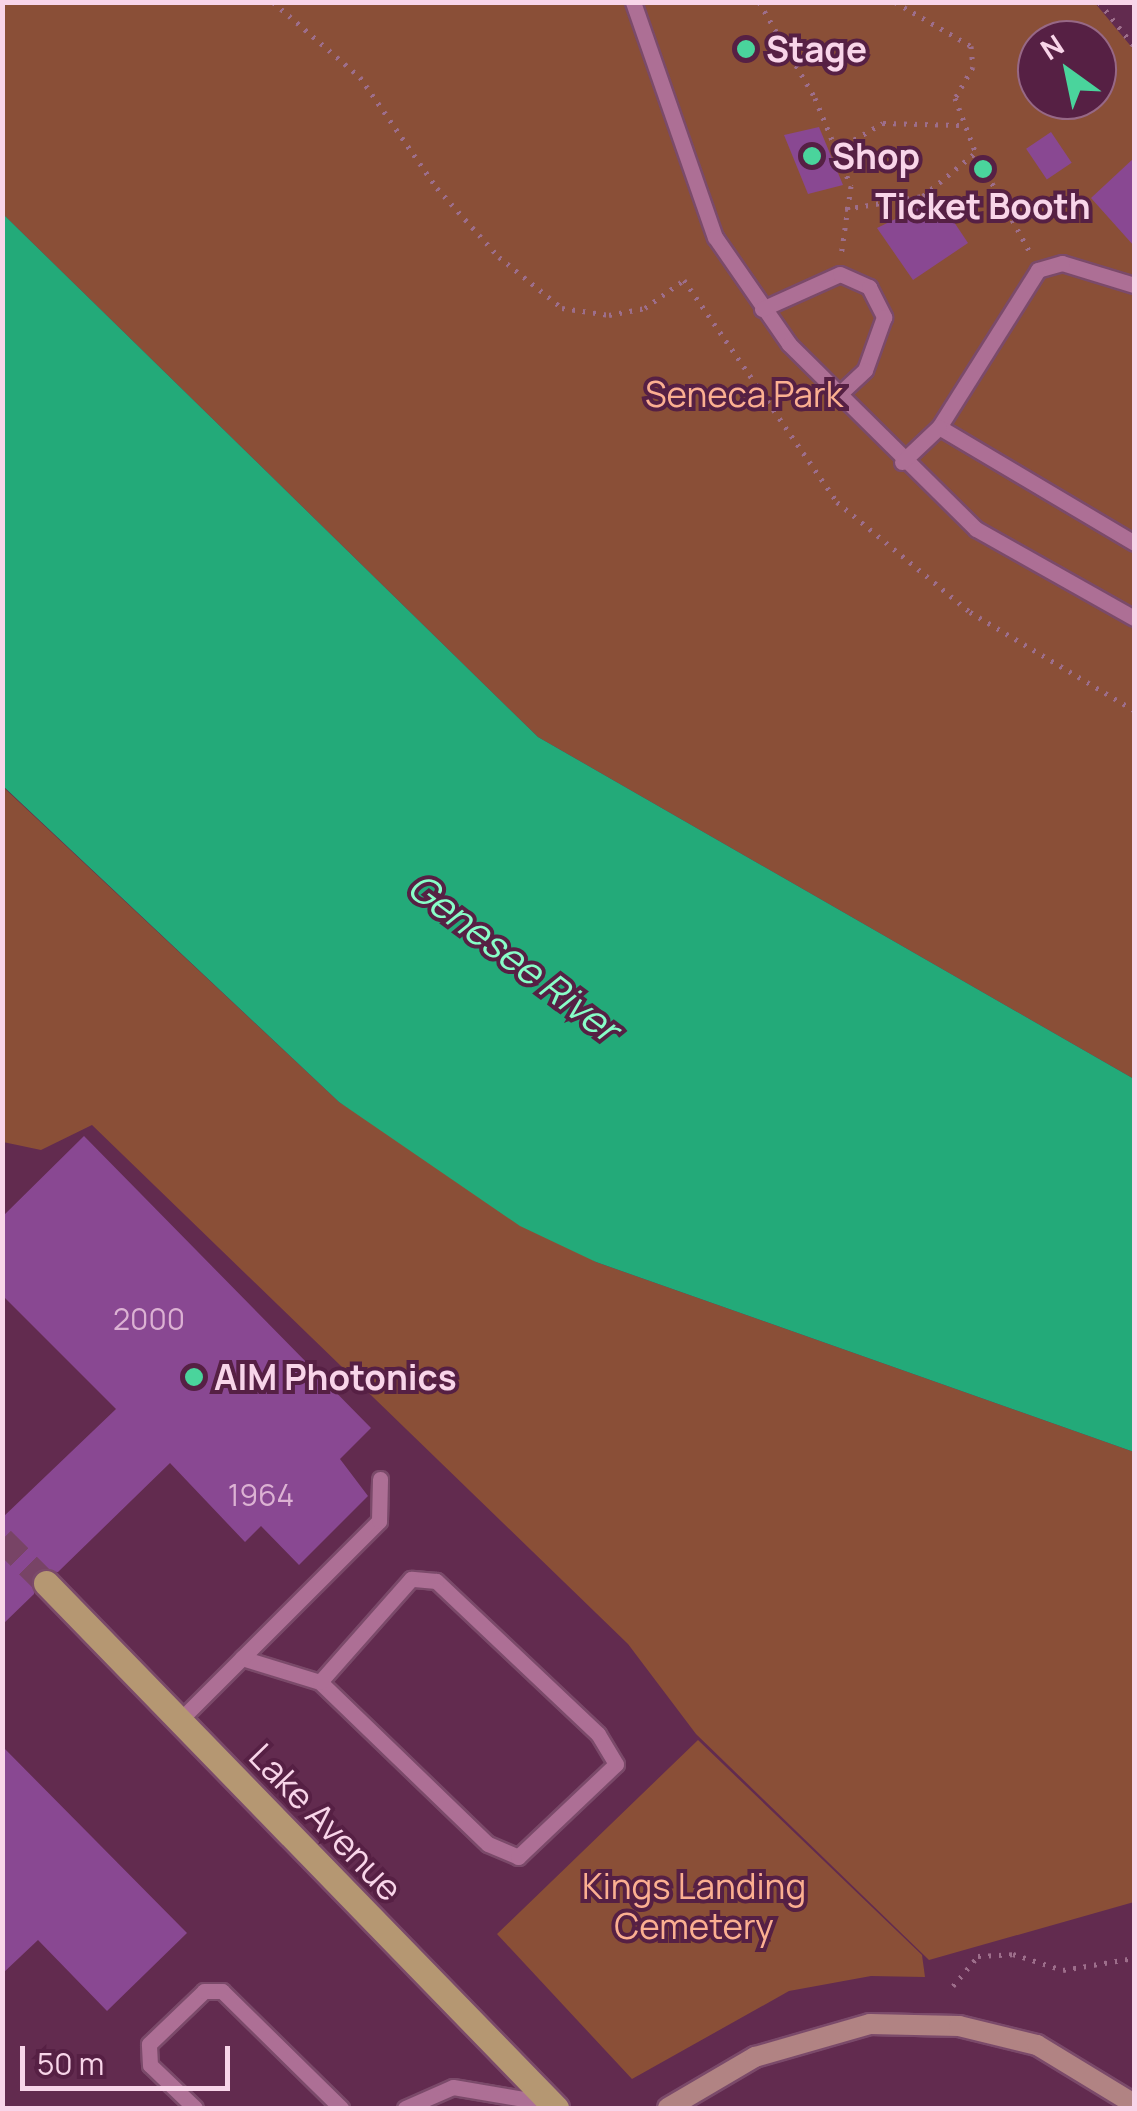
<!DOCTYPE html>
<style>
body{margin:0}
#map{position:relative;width:1137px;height:2111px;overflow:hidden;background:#622b4f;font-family:Manrope,sans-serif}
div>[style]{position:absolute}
.green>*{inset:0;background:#8a4f37}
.water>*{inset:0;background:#23aa79}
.building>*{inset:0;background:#894892;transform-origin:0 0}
.primary-tunnel>*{height:25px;margin-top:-12.5px;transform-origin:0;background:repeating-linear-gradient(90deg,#784466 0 25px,transparent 0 37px)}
.path>*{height:5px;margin-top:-2.5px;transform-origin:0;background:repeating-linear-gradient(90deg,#9d6e8b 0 2.5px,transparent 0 10.5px)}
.roads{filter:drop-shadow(2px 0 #7b4a6a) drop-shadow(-2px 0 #7b4a6a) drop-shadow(0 2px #7b4a6a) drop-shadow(0 -2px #7b4a6a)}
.lane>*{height:15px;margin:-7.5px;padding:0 7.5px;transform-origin:7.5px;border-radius:7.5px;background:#ad6f95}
.secondary>*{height:20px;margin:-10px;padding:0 10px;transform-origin:10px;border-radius:10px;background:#b18383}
.primary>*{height:25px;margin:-12.5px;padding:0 12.5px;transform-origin:12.5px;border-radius:12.5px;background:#b59772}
.dots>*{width:28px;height:28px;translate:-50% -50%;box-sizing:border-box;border:5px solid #562044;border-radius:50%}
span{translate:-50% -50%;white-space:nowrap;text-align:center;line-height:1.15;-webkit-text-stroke:8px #562044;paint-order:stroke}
.number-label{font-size:30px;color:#dcb2d3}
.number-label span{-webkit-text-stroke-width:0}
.poi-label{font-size:35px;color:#f8d5e9;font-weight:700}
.left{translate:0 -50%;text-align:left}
.park-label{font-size:35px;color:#fbaf91}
.street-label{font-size:35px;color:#f8d5e9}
.water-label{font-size:38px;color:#88fec8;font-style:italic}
.frame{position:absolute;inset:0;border:5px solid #f8d5e9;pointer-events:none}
.north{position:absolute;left:1017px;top:20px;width:100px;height:100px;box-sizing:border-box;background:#562044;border:2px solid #976886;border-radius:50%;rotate:327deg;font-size:28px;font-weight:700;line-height:40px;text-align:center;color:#f8d5e9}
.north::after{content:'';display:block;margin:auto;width:35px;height:45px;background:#4ad49c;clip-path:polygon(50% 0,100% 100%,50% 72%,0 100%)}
.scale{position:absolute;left:20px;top:2046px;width:210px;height:45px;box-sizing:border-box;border:5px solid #f8d5e9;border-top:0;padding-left:12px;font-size:30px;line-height:35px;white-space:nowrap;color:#f8d5e9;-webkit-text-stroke:8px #562044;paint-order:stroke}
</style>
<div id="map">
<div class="green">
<i style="clip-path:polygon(evenodd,2px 3px,1095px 3px,1134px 50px,1134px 1079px,538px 737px,3px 214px,2px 3px,1037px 40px,1097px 40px,1097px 100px,1037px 100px,1037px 40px)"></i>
<i style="clip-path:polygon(2px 786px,339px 1102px,596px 1262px,1134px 1452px,1134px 1902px,929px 1960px,696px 1734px,628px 1644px,92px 1125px,41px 1150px,3px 1142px)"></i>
<i style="clip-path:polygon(698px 1740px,922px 1955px,925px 1977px,871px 1976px,789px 1991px,632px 2079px,497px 1934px)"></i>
</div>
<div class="water">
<i style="clip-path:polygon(3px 214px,538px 737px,1134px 1079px,1134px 1452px,596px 1262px,520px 1226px,339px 1102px,3px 786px)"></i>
</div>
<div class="building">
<i style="clip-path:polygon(819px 127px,843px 185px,808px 194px,784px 135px)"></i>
<i style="left:1051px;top:132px;width:37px;height:30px;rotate:56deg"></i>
<i style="clip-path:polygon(1134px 158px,1134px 246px,1091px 198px)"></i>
<i style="clip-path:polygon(938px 198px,968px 243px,913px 280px,877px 228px)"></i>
<i style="clip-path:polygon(84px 1136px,371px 1428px,340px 1459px,368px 1496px,299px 1565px,261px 1526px,245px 1542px,170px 1463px,58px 1572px,35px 1571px,34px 1594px,2px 1625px,2px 1518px,116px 1409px,2px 1295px,2px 1217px)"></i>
<i style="clip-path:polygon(2px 1746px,187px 1933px,107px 2011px,38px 1940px,2px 1974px)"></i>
</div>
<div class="primary-tunnel">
<i style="left:2px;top:1539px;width:62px;rotate:45deg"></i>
</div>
<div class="path">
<i style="left:273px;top:2px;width:115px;rotate:40.8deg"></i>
<i style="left:360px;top:77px;width:135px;rotate:55.3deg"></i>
<i style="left:437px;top:188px;width:93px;rotate:48.1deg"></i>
<i style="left:499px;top:257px;width:81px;rotate:39deg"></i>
<i style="left:562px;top:308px;width:48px;rotate:8.5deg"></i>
<i style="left:609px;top:315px;width:37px;rotate:-11deg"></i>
<i style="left:645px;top:308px;width:48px;rotate:-35.7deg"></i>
<i style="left:684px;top:280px;width:270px;rotate:55.4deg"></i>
<i style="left:837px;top:502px;width:173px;rotate:39.6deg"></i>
<i style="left:970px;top:612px;width:191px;rotate:30.9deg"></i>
<i style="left:759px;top:2px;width:111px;rotate:59.7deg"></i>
<i style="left:815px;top:98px;width:95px;rotate:67.8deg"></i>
<i style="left:851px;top:186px;width:71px;rotate:98.1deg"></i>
<i style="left:895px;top:2px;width:88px;rotate:30.1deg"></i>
<i style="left:971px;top:46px;width:21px;rotate:85deg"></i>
<i style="left:973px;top:67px;width:36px;rotate:120deg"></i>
<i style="left:955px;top:98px;width:71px;rotate:69.3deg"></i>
<i style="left:1099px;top:2px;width:56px;rotate:51.5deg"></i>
<i style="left:836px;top:150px;width:54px;rotate:-29.9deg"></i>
<i style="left:883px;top:123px;width:76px;rotate:1.5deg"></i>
<i style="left:987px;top:174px;width:91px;rotate:61.2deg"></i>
<i style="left:845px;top:209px;width:79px;rotate:-9.5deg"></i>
<i style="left:923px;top:196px;width:66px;rotate:-39.5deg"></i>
<i style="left:953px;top:1986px;width:39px;rotate:-50deg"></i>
<i style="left:978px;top:1956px;width:35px;rotate:-3deg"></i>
<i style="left:1013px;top:1954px;width:52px;rotate:17.7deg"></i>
<i style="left:1063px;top:1970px;width:72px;rotate:-9.6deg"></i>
</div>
<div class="roads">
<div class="lane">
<i style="left:633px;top:2px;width:249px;rotate:70.8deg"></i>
<i style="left:715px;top:237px;width:130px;rotate:55.3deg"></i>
<i style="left:789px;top:344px;width:263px;rotate:44.7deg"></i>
<i style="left:976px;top:529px;width:181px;rotate:29.4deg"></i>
<i style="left:1134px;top:285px;width:75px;rotate:-163deg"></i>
<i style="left:1062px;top:263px;width:25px;rotate:164deg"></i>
<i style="left:1038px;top:270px;width:186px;rotate:122.2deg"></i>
<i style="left:939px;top:427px;width:227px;rotate:30.7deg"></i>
<i style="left:762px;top:309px;width:85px;rotate:-24.2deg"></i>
<i style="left:840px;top:274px;width:32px;rotate:24deg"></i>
<i style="left:869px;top:287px;width:34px;rotate:63deg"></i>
<i style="left:884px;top:317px;width:56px;rotate:109.7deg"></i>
<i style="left:865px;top:370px;width:41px;rotate:137deg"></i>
<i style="left:902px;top:462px;width:51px;rotate:-43.4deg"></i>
<i style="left:242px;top:1658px;width:82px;rotate:17.1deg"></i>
<i style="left:320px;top:1682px;width:233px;rotate:44deg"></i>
<i style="left:488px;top:1844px;width:33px;rotate:23deg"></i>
<i style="left:518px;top:1857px;width:135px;rotate:-43.5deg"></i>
<i style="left:616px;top:1764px;width:35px;rotate:-121deg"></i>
<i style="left:598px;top:1734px;width:223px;rotate:-136.6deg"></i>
<i style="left:436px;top:1581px;width:25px;rotate:-175deg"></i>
<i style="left:411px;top:1579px;width:137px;rotate:131.5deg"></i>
<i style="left:179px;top:1721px;width:283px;rotate:-45deg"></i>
<i style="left:379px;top:1521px;width:42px;rotate:-88.6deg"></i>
<i style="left:195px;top:2108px;width:62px;rotate:-136.3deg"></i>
<i style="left:150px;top:2065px;width:21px;rotate:-93deg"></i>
<i style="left:149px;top:2044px;width:76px;rotate:-43.9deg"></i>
<i style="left:204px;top:1991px;width:18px"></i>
<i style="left:222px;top:1991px;width:167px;rotate:44.5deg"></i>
<i style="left:405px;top:2108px;width:52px;rotate:-23.6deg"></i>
<i style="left:453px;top:2087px;width:96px;rotate:9.6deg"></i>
</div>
<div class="secondary">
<i style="left:668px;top:2108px;width:101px;rotate:-30.4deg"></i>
<i style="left:755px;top:2057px;width:120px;rotate:-16deg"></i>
<i style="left:870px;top:2024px;width:89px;rotate:1.3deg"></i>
<i style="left:959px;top:2026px;width:80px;rotate:13.7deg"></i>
<i style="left:1037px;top:2045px;width:114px;rotate:31.3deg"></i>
</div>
<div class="primary">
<i style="left:46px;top:1583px;width:732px;rotate:45.83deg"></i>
</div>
</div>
<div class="dots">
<i style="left:746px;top:49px;background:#4ad49c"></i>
<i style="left:812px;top:156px;background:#4ad49c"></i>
<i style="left:983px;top:169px;background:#4ad49c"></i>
<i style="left:194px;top:1377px;background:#4ad49c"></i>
</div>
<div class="number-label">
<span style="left:149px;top:1319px">2000</span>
<span style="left:261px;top:1495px">1964</span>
</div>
<div class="poi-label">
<span class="left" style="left:766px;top:49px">Stage</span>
<span class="left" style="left:832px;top:156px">Shop</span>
<span style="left:983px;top:206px">Ticket Booth</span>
<span class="left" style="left:214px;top:1377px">AIM Photonics</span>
</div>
<div class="park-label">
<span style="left:744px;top:394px">Seneca Park</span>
<span style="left:694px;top:1906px">Kings Landing<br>Cemetery</span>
</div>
<div class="street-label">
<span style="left:326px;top:1822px;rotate:46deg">Lake Avenue</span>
</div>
<div class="water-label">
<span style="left:514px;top:957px;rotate:37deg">Genesee River</span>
</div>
<div class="frame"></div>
<div class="north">N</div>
<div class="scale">50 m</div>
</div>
